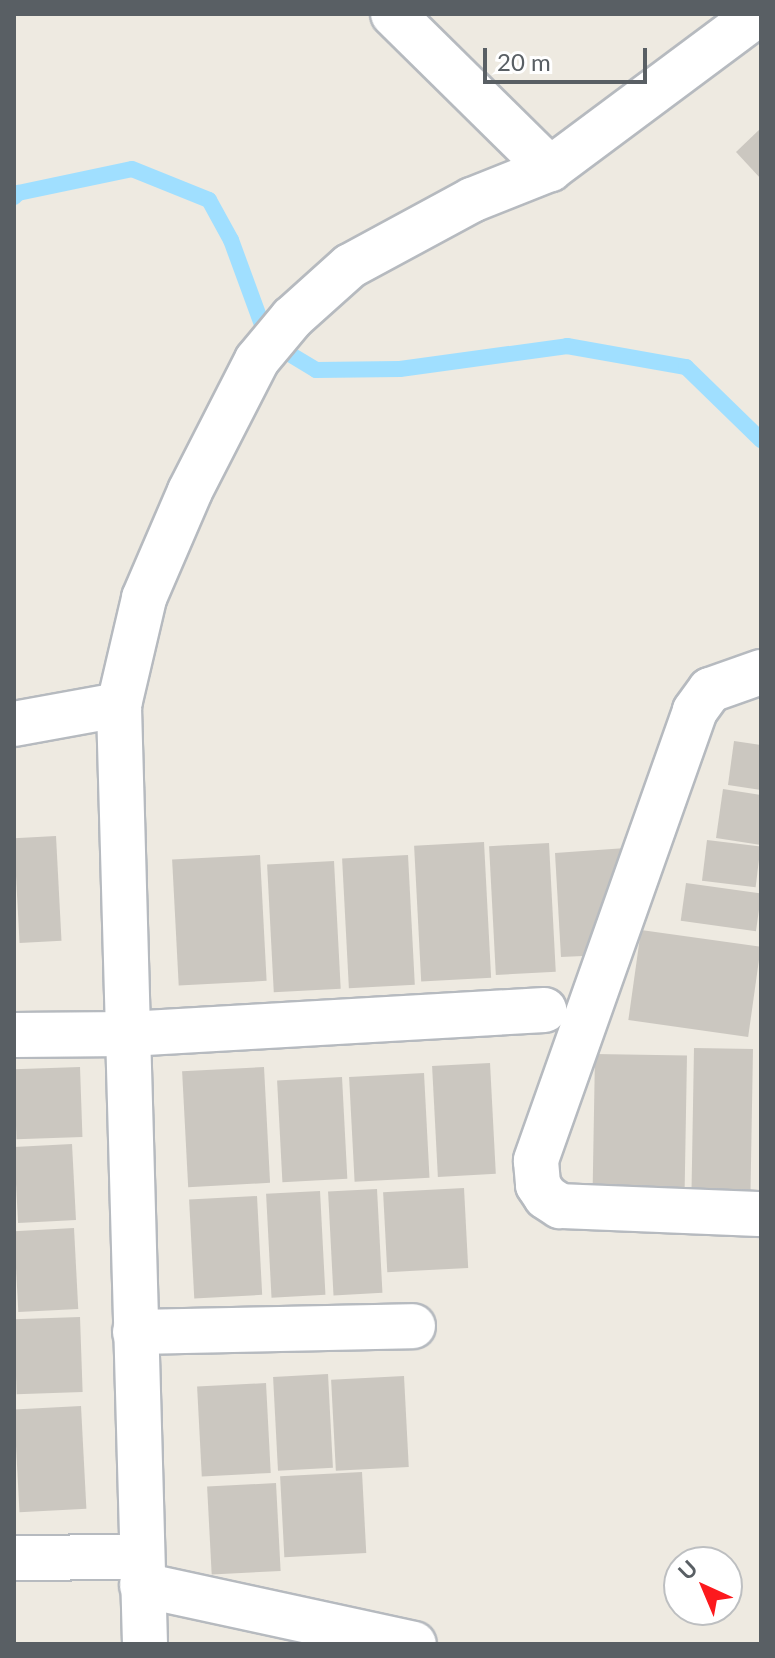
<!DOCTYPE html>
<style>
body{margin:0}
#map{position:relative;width:775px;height:1658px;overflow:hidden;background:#eeeae1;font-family:Lato,sans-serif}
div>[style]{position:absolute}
.stream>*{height:16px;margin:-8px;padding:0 8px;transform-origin:8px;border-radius:8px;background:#a0dfff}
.building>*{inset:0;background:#cbc7c0;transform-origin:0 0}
.roads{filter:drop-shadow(2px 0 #b6babf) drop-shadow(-2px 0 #b6babf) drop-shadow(0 2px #b6babf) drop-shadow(0 -2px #b6babf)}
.street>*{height:44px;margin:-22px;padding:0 22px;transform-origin:22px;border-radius:22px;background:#fff}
span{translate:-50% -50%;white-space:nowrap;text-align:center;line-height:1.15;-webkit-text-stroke:7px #fff;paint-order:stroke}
.frame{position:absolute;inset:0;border:16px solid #595f64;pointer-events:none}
.north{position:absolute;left:663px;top:1546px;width:80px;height:80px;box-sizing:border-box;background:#fff;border:2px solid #bdbfc1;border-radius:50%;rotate:316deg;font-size:22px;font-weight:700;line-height:32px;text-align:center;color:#595f64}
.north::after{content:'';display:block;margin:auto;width:28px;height:36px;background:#fc191d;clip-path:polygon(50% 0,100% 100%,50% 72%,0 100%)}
.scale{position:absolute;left:483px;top:48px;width:164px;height:36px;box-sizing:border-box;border:4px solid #595f64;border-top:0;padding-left:10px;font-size:24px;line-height:28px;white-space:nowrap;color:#595f64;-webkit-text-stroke:6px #fff;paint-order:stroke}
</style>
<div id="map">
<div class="stream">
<i style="left:14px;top:197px;width:6px;rotate:-45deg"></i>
<i style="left:18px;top:193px;width:116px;rotate:-11.9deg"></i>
<i style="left:132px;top:169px;width:83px;rotate:21.9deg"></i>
<i style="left:209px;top:200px;width:46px;rotate:61.2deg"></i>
<i style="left:231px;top:240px;width:108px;rotate:69.9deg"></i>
<i style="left:268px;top:341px;width:56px;rotate:31.1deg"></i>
<i style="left:316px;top:370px;width:84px;rotate:-0.7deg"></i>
<i style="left:400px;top:369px;width:169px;rotate:-7.8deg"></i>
<i style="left:567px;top:346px;width:121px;rotate:10deg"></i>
<i style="left:686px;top:367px;width:105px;rotate:44.2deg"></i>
</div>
<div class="building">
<i style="clip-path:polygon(761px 128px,761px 179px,736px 152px)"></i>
<i style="clip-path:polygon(734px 741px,761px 745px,761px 790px,728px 785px)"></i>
<i style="clip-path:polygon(723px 789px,761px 795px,761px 845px,716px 838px)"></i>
<i style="left:56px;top:836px;width:105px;height:42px;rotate:87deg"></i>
<i style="left:707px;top:840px;width:54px;height:41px;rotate:7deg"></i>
<i style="left:484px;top:842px;width:136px;height:70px;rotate:87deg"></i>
<i style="left:549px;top:843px;width:129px;height:60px;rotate:87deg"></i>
<i style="clip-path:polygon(626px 848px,583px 956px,561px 957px,555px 853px)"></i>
<i style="left:260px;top:855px;width:126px;height:88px;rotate:87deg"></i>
<i style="left:408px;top:855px;width:130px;height:66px;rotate:87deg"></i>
<i style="left:334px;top:861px;width:128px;height:67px;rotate:87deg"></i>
<i style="left:686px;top:883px;width:76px;height:38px;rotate:8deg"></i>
<i style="left:641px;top:930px;width:121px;height:91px;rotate:8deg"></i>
<i style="left:694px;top:1048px;width:59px;height:152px;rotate:1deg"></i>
<i style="left:595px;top:1054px;width:92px;height:132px;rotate:1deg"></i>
<i style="left:490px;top:1063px;width:111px;height:58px;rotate:87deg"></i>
<i style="left:80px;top:1067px;width:70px;height:66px;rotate:88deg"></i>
<i style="left:264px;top:1067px;width:116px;height:82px;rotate:87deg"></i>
<i style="left:424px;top:1073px;width:105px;height:75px;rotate:87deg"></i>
<i style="left:342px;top:1077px;width:102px;height:65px;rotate:87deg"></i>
<i style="left:72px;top:1144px;width:76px;height:58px;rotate:87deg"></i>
<i style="left:464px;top:1188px;width:80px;height:81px;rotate:87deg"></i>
<i style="left:377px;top:1189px;width:104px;height:49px;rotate:87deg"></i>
<i style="left:320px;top:1191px;width:104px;height:54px;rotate:87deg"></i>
<i style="left:257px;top:1196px;width:99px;height:68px;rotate:87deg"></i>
<i style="left:74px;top:1228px;width:81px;height:60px;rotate:87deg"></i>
<i style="left:80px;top:1317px;width:75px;height:66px;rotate:88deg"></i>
<i style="left:328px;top:1374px;width:94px;height:55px;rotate:87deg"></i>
<i style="left:404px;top:1376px;width:91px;height:73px;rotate:87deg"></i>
<i style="left:266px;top:1383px;width:90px;height:69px;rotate:87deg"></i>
<i style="left:81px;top:1406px;width:103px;height:67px;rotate:87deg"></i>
<i style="left:362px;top:1472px;width:81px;height:82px;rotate:87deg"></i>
<i style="left:276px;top:1483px;width:88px;height:69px;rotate:87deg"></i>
</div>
<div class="roads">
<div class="street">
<i style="left:393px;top:14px;width:221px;rotate:44.6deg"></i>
<i style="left:761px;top:672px;width:54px;rotate:160.6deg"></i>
<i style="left:710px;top:690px;width:26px;rotate:126deg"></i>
<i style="left:695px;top:711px;width:477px;rotate:109.5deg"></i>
<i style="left:536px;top:1161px;width:24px;rotate:85deg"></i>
<i style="left:538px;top:1185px;width:14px;rotate:56deg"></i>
<i style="left:546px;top:1197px;width:17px;rotate:33deg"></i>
<i style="left:560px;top:1206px;width:201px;rotate:2.3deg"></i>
<i style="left:14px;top:724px;width:107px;rotate:-10.3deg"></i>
<i style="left:14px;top:1035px;width:114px;rotate:-0.5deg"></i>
<i style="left:128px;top:1034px;width:417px;rotate:-3.3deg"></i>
<i style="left:135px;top:1332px;width:278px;rotate:-1.2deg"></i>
<i style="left:14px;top:1558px;width:126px;rotate:-0.5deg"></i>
<i style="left:142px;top:1585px;width:278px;rotate:12.2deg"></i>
<i style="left:145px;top:1644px;width:939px;rotate:-91.59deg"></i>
<i style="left:119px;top:705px;width:110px;rotate:-76.8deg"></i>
<i style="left:144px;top:598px;width:116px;rotate:-66.7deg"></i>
<i style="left:190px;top:491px;width:147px;rotate:-62.9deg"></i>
<i style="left:257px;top:360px;width:55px;rotate:-50.2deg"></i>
<i style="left:292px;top:318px;width:78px;rotate:-41.9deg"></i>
<i style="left:350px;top:266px;width:139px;rotate:-28.4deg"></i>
<i style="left:472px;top:200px;width:84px;rotate:-21.7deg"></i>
<i style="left:550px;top:169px;width:259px;rotate:-36.7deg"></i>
</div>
</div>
<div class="frame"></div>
<div class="north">U</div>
<div class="scale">20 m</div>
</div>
